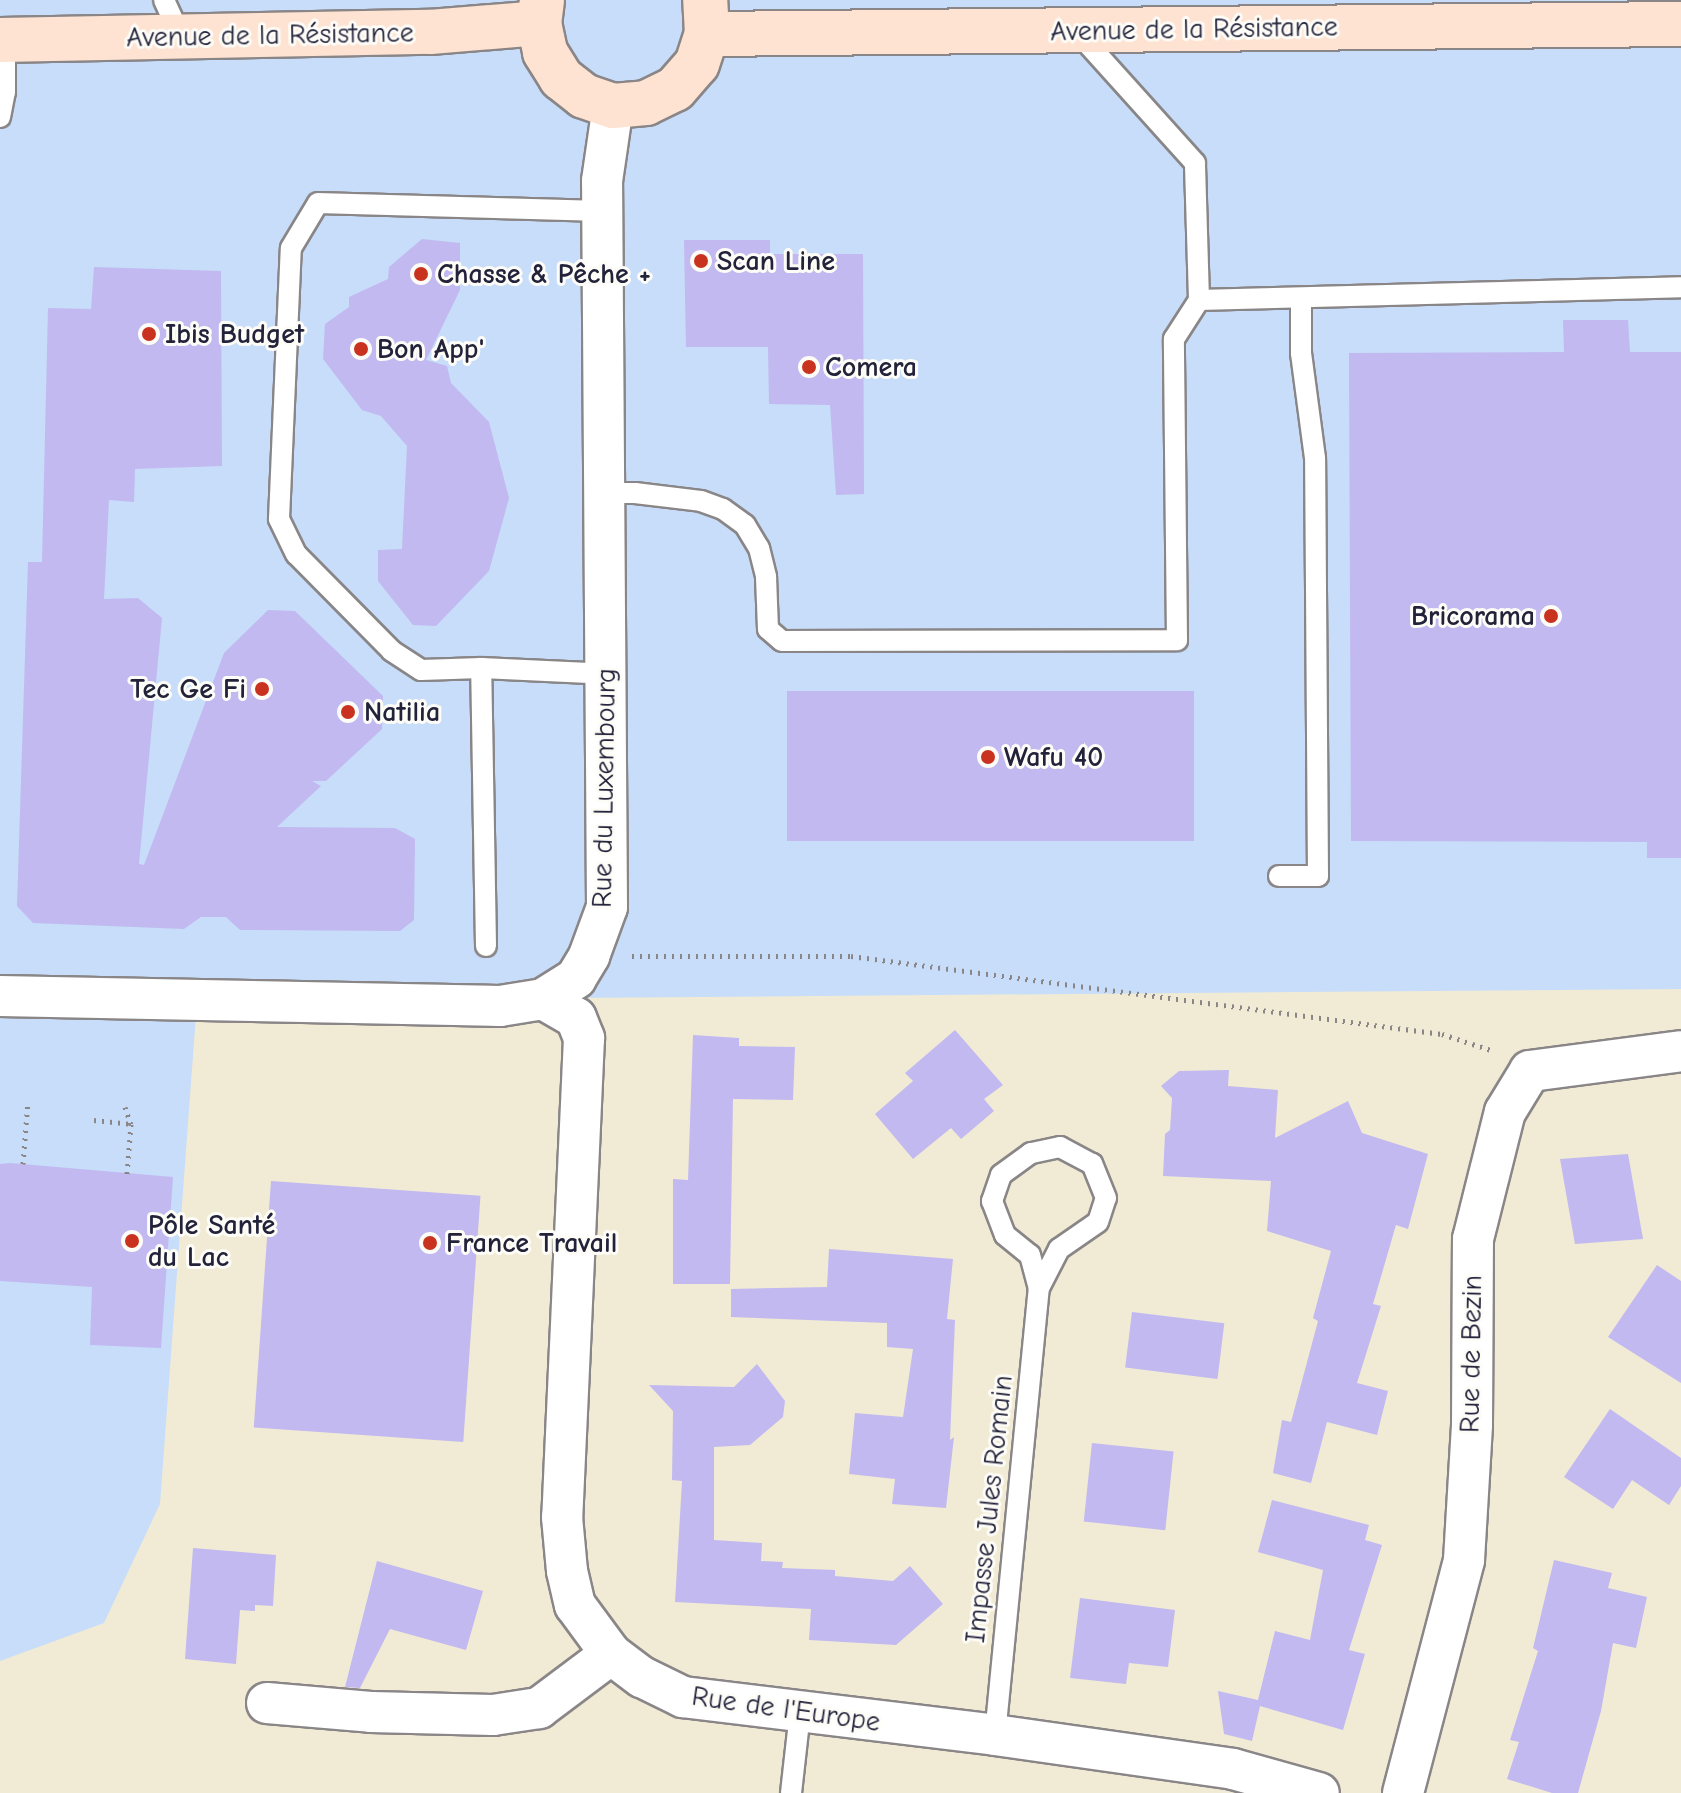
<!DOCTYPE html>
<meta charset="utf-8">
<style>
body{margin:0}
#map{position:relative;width:1681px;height:1793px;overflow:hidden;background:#f1ebd5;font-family:"Comic Neue",sans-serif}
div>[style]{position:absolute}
.built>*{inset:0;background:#c7ddf9}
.building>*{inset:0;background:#c1b9f0;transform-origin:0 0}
.path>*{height:5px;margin-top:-2.5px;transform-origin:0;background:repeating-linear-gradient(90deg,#8a8688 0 2px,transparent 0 8px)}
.roads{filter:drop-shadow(2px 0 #8a8688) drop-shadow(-2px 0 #8a8688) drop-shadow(0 2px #8a8688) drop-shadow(0 -2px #8a8688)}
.service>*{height:20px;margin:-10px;padding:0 10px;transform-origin:10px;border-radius:10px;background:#fff}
.minor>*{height:40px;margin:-20px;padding:0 20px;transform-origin:20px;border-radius:20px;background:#fff}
.secondary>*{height:44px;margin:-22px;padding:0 22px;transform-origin:22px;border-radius:22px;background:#fee3d2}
.dots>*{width:22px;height:22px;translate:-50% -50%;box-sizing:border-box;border:4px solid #fdfcf7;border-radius:50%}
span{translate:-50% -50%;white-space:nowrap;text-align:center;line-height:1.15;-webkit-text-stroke:6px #fdfcf7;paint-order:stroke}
.street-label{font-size:28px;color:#22223b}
.poi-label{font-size:28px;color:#22223b;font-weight:700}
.left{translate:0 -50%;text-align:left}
.right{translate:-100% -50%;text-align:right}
</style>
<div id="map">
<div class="built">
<i style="clip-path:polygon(0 0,1681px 0,1681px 989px,197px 1001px,160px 1504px,104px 1623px,0 1661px)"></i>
</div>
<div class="building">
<i style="clip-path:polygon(422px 239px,460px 243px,460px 290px,426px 360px,447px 366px,451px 383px,489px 422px,509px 498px,489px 571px,436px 626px,413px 625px,378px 581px,378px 550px,402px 549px,407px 446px,381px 416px,362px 410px,323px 359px,325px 324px,349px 307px,349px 297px,388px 279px,389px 267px)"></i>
<i style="clip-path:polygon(684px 240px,770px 240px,770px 254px,863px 254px,864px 494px,836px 495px,830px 405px,769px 404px,768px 347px,686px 347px)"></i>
<i style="clip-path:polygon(94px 267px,221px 271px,222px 466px,135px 469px,134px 502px,109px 500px,104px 599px,138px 598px,162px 618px,139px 864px,144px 865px,224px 653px,268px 610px,295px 611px,383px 696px,382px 729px,326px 781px,312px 781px,321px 786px,277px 827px,395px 828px,415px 839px,414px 920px,400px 931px,240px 930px,226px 917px,201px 917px,184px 929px,33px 923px,17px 906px,28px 562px,42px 562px,48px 308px,91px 309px)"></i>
<i style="clip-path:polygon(1563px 320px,1628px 320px,1630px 352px,1681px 352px,1681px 858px,1647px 858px,1647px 842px,1351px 841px,1349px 353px,1564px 352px)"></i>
<i style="left:787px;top:691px;width:407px;height:150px"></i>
<i style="clip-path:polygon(955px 1030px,1003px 1085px,984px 1099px,994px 1111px,961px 1139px,951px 1128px,913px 1159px,875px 1114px,913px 1081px,905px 1073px)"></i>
<i style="clip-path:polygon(693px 1035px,739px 1038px,739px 1046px,795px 1047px,793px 1100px,733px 1099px,730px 1284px,673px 1284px,673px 1179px,688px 1180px)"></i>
<i style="clip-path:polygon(1229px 1070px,1228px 1086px,1278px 1090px,1275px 1138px,1348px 1101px,1362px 1133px,1428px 1154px,1408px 1229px,1396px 1225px,1373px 1304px,1381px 1306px,1357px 1383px,1388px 1391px,1377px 1435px,1327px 1422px,1311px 1483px,1273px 1473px,1282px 1420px,1291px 1422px,1318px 1321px,1313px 1318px,1331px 1251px,1267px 1231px,1271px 1181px,1163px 1176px,1165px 1134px,1170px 1130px,1172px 1098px,1161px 1086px,1179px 1071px)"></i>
<i style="clip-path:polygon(1628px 1154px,1643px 1239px,1575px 1244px,1560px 1159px)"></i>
<i style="clip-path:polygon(10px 1163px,173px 1177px,161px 1348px,90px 1345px,92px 1287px,0 1281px,0 1164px)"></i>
<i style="left:271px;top:1181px;width:210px;height:247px;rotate:4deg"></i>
<i style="clip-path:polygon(829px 1249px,953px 1259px,947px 1319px,955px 1320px,950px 1440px,954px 1437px,946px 1508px,892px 1504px,895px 1479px,849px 1474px,855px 1413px,903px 1417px,913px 1349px,887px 1347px,887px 1323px,731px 1317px,731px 1289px,827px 1287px)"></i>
<i style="clip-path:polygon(1657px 1265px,1681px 1281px,1681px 1383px,1608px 1337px)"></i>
<i style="left:1132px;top:1312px;width:93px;height:56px;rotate:7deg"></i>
<i style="clip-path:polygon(757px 1364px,785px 1401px,783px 1417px,750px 1445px,714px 1447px,714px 1540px,762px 1543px,761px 1561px,783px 1562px,782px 1568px,835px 1570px,835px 1576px,893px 1581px,910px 1566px,943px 1604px,896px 1645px,809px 1640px,811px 1609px,675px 1602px,682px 1481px,672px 1480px,673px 1411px,649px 1385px,734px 1387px)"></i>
<i style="clip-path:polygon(1610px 1409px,1681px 1458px,1681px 1486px,1669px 1505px,1632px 1480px,1613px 1509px,1564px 1477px)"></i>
<i style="left:1092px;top:1443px;width:82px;height:79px;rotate:6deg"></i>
<i style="clip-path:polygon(1272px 1500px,1369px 1525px,1365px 1540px,1382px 1545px,1349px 1650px,1365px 1654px,1343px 1730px,1260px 1706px,1252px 1741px,1224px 1734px,1218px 1691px,1258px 1700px,1275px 1631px,1310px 1640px,1323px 1570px,1258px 1552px)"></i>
<i style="clip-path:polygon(193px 1548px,276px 1555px,273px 1606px,255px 1605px,255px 1611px,240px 1610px,236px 1664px,185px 1659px)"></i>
<i style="clip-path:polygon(1554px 1560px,1612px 1573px,1608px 1588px,1647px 1597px,1636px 1648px,1613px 1643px,1601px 1711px,1578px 1793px,1552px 1793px,1507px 1779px,1519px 1742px,1510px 1740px,1538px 1651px,1533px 1648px)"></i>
<i style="clip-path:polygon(377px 1561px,483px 1591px,466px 1650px,390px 1629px,360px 1688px,345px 1687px)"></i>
<i style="clip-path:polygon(1080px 1598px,1175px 1610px,1168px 1667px,1129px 1663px,1126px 1684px,1070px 1678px)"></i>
</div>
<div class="path">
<i style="left:632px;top:956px;width:219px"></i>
<i style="left:851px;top:956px;width:596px;rotate:7.52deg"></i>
<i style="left:1442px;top:1034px;width:55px;rotate:18.1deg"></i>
<i style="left:125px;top:1107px;width:18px;rotate:71deg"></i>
<i style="left:94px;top:1120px;width:37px;rotate:6deg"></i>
<i style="left:131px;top:1124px;width:50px;rotate:94.6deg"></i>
<i style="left:23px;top:1164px;width:63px;rotate:-85.5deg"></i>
</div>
<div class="roads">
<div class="service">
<i style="left:164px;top:0;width:41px;rotate:65.3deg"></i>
<i style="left:0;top:117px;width:25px;rotate:-79deg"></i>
<i style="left:5px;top:92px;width:52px;rotate:-90deg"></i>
<i style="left:1199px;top:300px;width:482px;rotate:-1.5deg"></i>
<i style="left:604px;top:493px;width:31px"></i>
<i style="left:635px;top:493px;width:66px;rotate:6.9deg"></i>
<i style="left:701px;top:501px;width:23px;rotate:20deg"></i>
<i style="left:723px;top:509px;width:27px;rotate:36deg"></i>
<i style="left:745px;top:525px;width:27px;rotate:59deg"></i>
<i style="left:759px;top:548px;width:30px;rotate:76deg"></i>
<i style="left:766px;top:577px;width:52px;rotate:87.8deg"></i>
<i style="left:768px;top:629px;width:18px;rotate:41deg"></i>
<i style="left:782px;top:641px;width:395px;rotate:-0.1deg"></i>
<i style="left:1177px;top:640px;width:301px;rotate:-90.6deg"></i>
<i style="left:1174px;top:339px;width:46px;rotate:-57.3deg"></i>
<i style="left:1199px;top:300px;width:137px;rotate:-91.7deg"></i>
<i style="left:1195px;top:163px;width:176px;rotate:-132deg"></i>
<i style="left:481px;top:668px;width:125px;rotate:2.7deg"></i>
<i style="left:1279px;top:876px;width:39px"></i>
<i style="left:1318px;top:876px;width:418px;rotate:-90.4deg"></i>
<i style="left:1315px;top:458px;width:106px;rotate:-97.6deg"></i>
<i style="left:1301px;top:353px;width:55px;rotate:-90deg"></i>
<i style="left:486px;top:946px;width:278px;rotate:-91deg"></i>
<i style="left:481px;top:668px;width:60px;rotate:178.1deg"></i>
<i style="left:421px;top:670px;width:35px;rotate:-147deg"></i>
<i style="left:392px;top:651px;width:136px;rotate:-134.7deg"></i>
<i style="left:296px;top:554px;width:39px;rotate:-116deg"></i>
<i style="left:279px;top:519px;width:271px;rotate:-87.5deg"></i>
<i style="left:291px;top:248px;width:52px;rotate:-59deg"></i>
<i style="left:318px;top:203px;width:283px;rotate:1.6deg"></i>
<i style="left:995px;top:1735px;width:449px;rotate:-84.4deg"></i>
<i style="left:1039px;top:1288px;width:44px;rotate:-62.9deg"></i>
<i style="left:1059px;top:1249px;width:47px;rotate:-34.7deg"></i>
<i style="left:1098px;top:1222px;width:25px;rotate:-72deg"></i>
<i style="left:1106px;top:1198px;width:37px;rotate:-112deg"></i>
<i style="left:1092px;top:1164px;width:36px;rotate:-152deg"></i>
<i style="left:1060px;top:1147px;width:30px;rotate:168deg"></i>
<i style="left:1031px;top:1153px;width:37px;rotate:144deg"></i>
<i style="left:1001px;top:1175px;width:28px;rotate:109deg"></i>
<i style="left:992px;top:1201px;width:36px;rotate:69deg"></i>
<i style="left:1005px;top:1235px;width:32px;rotate:39deg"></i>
<i style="left:1030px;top:1255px;width:34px;rotate:75deg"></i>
<i style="left:791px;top:1793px;width:81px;rotate:-83.6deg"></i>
</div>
<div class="minor">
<i style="left:0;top:996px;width:500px;rotate:1.15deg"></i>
<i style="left:500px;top:1006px;width:44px;rotate:-9.2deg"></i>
<i style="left:543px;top:999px;width:39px;rotate:-32deg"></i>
<i style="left:576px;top:978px;width:26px;rotate:-59deg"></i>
<i style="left:589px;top:956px;width:52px;rotate:-69.8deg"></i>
<i style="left:607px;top:907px;width:726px;rotate:-90.39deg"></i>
<i style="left:602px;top:181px;width:76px;rotate:-81.7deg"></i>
<i style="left:543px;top:999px;width:38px;rotate:30deg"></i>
<i style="left:576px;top:1018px;width:22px;rotate:68deg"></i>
<i style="left:584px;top:1038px;width:480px;rotate:92.6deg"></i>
<i style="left:562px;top:1517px;width:54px;rotate:84.7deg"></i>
<i style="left:567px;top:1571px;width:35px;rotate:77deg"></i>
<i style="left:575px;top:1605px;width:61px;rotate:53.7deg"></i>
<i style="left:611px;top:1654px;width:39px;rotate:37deg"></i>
<i style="left:642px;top:1677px;width:46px;rotate:26deg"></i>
<i style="left:683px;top:1697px;width:314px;rotate:6.9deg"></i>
<i style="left:995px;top:1735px;width:240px;rotate:8.1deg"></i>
<i style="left:1233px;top:1769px;width:89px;rotate:15.6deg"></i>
<i style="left:267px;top:1703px;width:104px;rotate:4.9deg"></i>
<i style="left:371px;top:1712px;width:122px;rotate:1.4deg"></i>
<i style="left:493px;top:1715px;width:47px;rotate:-8.7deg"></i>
<i style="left:539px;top:1708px;width:90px;rotate:-36.9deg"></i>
<i style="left:1403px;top:1793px;width:241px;rotate:-75.3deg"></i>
<i style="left:1464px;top:1560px;width:135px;rotate:-86.6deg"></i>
<i style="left:1472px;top:1425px;width:186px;rotate:-89.7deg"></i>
<i style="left:1473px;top:1239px;width:131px;rotate:-75.9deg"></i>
<i style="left:1505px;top:1112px;width:48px;rotate:-58.6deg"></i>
<i style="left:1530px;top:1071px;width:152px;rotate:-7.5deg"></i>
</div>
<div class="secondary">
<i style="left:542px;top:0;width:23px;rotate:97deg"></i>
<i style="left:539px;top:23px;width:30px;rotate:78deg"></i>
<i style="left:545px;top:52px;width:31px;rotate:58deg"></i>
<i style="left:561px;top:78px;width:29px;rotate:38deg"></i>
<i style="left:584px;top:96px;width:31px;rotate:19deg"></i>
<i style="left:613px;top:106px;width:33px;rotate:-5deg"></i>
<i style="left:646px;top:103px;width:32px;rotate:-26deg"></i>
<i style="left:675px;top:89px;width:33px;rotate:-49deg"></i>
<i style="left:697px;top:64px;width:32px;rotate:-72deg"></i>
<i style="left:707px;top:34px;width:34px;rotate:-93deg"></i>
<i style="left:707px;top:34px;width:974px;rotate:-0.59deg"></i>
<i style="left:0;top:40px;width:430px;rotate:-1.1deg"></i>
<i style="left:430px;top:32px;width:109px;rotate:-4.7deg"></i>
</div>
</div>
<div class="dots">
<i style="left:701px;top:261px;background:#c8321e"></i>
<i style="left:421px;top:274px;background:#c8321e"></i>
<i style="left:149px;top:334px;background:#c8321e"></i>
<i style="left:361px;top:349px;background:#c8321e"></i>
<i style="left:809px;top:367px;background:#c8321e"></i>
<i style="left:1551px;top:616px;background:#c8321e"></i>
<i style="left:262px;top:689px;background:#c8321e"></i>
<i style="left:348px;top:712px;background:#c8321e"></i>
<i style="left:988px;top:757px;background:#c8321e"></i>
<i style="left:132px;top:1241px;background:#c8321e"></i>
<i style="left:430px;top:1243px;background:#c8321e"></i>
</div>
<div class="street-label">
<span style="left:1194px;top:29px;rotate:-1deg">Avenue de la Résistance</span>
<span style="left:270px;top:35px;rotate:-1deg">Avenue de la Résistance</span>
<span style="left:604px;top:788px;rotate:-89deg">Rue du Luxembourg</span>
<span style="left:1471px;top:1354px;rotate:-89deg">Rue de Bezin</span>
<span style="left:989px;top:1509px;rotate:-84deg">Impasse Jules Romain</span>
<span style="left:786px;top:1709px;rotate:8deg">Rue de l'Europe</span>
</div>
<div class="poi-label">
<span class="left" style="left:717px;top:261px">Scan Line</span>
<span class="left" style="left:437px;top:274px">Chasse &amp; Pêche +</span>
<span class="left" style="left:165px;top:334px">Ibis Budget</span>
<span class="left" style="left:377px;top:349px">Bon App'</span>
<span class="left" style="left:825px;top:367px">Comera</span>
<span class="right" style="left:1535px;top:616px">Bricorama</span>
<span class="right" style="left:246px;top:689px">Tec Ge Fi</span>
<span class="left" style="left:364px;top:712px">Natilia</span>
<span class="left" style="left:1004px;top:757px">Wafu 40</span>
<span class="left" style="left:148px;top:1241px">Pôle Santé<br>du Lac</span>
<span class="left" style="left:446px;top:1243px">France Travail</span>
</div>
</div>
